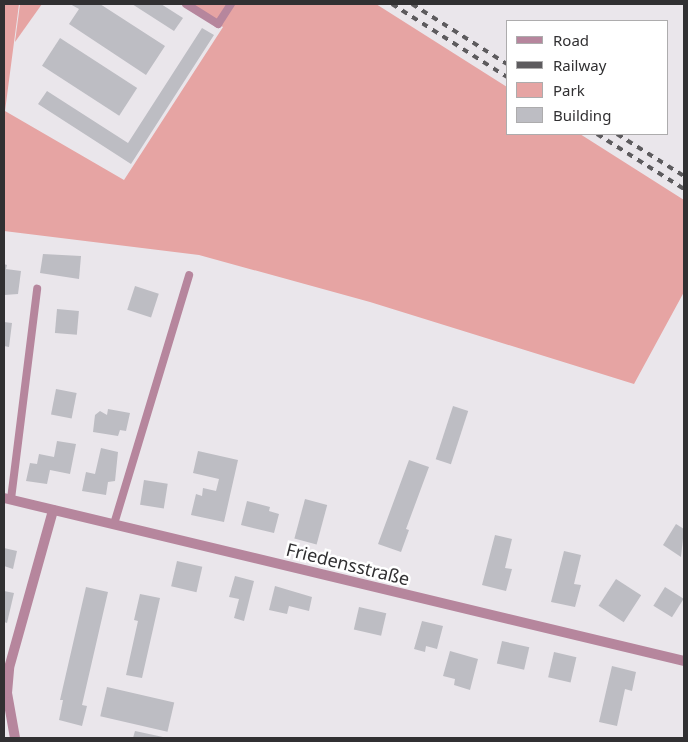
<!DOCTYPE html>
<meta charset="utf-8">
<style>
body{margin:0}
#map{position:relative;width:688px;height:742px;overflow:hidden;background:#eae6eb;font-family:"Noto Sans",sans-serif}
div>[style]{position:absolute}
.green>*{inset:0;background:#e6a4a3}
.building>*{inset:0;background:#bdbdc3;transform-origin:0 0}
.service>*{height:8px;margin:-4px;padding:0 4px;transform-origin:4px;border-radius:4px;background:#b6869d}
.minor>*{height:10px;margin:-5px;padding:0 5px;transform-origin:5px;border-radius:5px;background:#b6869d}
.rail>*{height:4px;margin-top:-2px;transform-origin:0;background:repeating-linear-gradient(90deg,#5d5b5e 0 6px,transparent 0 12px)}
span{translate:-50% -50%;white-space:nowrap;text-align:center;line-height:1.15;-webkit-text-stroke:5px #fff;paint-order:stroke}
.street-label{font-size:18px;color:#313032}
.frame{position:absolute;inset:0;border:5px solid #313032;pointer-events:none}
.legend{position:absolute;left:506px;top:20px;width:162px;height:115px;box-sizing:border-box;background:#fff;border:1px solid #adacad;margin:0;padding:6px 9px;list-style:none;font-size:15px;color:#313032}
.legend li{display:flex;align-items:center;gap:10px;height:25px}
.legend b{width:25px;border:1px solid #adacad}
</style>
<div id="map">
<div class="green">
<i style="clip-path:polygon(4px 4px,19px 4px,5px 111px,124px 180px,223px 27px,186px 4px,376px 4px,507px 87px,507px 134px,580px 134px,684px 200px,684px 292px,634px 384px,370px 302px,199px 255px,4px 231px)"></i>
<i style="clip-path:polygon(20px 4px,42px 4px,15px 42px)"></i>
</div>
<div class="building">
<i style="clip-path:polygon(70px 4px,100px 4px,165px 46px,146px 75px,69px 24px,79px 9px)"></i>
<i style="clip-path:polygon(132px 4px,161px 4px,183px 18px,174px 31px)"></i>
<i style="clip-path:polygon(202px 28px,214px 35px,131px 164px,38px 104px,47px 91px,128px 143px)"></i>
<i style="left:60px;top:38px;width:92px;height:33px;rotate:33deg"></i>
<i style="clip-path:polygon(43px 254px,81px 256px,79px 279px,40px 273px)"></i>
<i style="clip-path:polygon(4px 264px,7px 265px,6px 269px,21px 271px,18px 294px,4px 295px)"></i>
<i style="left:135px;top:286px;width:25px;height:25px;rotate:18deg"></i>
<i style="left:57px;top:309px;width:22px;height:24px;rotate:5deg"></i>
<i style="clip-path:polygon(4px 322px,12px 323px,9px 347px,4px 346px)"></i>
<i style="left:56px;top:389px;width:21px;height:26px;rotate:11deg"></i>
<i style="left:453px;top:406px;width:16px;height:56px;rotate:18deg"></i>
<i style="clip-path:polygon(108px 409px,130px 413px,126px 431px,120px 430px,118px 436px,93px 432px,95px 415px,100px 411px,107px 415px)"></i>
<i style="clip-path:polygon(57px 441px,76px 444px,70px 474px,50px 470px,47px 484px,26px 481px,30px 463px,37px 464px,39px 454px,54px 457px)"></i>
<i style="clip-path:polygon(101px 448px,118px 452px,115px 481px,108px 482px,106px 495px,82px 491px,86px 472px,95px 474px)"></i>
<i style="clip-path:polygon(198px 451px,238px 460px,224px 522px,191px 515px,196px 494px,202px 496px,203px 488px,216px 491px,219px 479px,193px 473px)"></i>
<i style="clip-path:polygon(409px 460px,429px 467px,406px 529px,409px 530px,401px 552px,378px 544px)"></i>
<i style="left:144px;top:480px;width:24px;height:25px;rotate:9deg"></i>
<i style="left:305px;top:499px;width:23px;height:41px;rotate:15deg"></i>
<i style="clip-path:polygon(247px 501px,270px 507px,269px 511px,279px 514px,274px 533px,241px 525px)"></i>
<i style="clip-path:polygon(676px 524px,684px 529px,681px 557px,663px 545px)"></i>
<i style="clip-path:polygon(495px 535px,512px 539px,505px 568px,512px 569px,506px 591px,482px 585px)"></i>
<i style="clip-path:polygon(4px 548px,17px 551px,13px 569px,4px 566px)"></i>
<i style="clip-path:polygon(564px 551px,581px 555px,574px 584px,581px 585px,575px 607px,551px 602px)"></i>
<i style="left:177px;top:561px;width:26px;height:26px;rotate:13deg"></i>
<i style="clip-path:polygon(235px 576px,254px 581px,244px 621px,234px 618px,239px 599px,229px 597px)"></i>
<i style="left:616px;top:579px;width:30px;height:32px;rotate:33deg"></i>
<i style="clip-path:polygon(275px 586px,312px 597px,309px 611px,289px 606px,287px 614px,269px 610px)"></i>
<i style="clip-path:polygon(86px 587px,108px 592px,82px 705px,87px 706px,82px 726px,59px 720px,63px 700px,60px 700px)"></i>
<i style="left:665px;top:587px;width:22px;height:22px;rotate:32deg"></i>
<i style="clip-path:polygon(4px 591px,14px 593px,7px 623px,4px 622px)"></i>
<i style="clip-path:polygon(140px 594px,160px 598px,142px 678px,126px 675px,138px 621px,134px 620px)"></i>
<i style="left:359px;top:607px;width:28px;height:23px;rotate:13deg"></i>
<i style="clip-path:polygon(422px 621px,443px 626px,437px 649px,426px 646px,425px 652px,414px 649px)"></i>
<i style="left:502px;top:641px;width:28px;height:23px;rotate:13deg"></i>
<i style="clip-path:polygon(450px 651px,478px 659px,470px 690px,454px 685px,455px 679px,443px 676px)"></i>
<i style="left:554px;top:652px;width:23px;height:26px;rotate:13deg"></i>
<i style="clip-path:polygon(612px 666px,636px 672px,632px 691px,625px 689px,617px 726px,599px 722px)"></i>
<i style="left:107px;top:687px;width:69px;height:30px;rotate:13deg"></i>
<i style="clip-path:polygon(135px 731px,163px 737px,163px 738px,133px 738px)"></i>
</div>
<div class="service">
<i style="left:186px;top:4px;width:38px;rotate:32deg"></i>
<i style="left:218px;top:24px;width:24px;rotate:-57deg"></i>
<i style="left:11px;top:499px;width:212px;rotate:-82.9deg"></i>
<i style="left:114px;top:524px;width:260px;rotate:-73.2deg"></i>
</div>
<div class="minor">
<i style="left:4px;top:498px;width:699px;rotate:13.48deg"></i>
<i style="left:15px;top:738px;width:46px;rotate:-100.1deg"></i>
<i style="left:7px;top:693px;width:25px;rotate:-85deg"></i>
<i style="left:9px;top:668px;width:164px;rotate:-74.4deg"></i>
</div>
<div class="rail">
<i style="left:392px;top:4px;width:136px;rotate:32.4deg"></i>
<i style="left:412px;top:4px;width:112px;rotate:32.3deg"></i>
<i style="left:597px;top:134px;width:103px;rotate:32.3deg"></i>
<i style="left:617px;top:134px;width:79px;rotate:32.1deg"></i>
</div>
<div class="street-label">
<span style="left:348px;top:564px;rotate:14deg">Friedensstraße</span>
</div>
<div class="frame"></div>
<ul class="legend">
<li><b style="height:6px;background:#b6869d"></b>Road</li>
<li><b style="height:6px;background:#5d5b5e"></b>Railway</li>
<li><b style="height:14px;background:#e6a4a3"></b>Park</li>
<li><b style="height:14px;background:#bdbdc3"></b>Building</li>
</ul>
</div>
